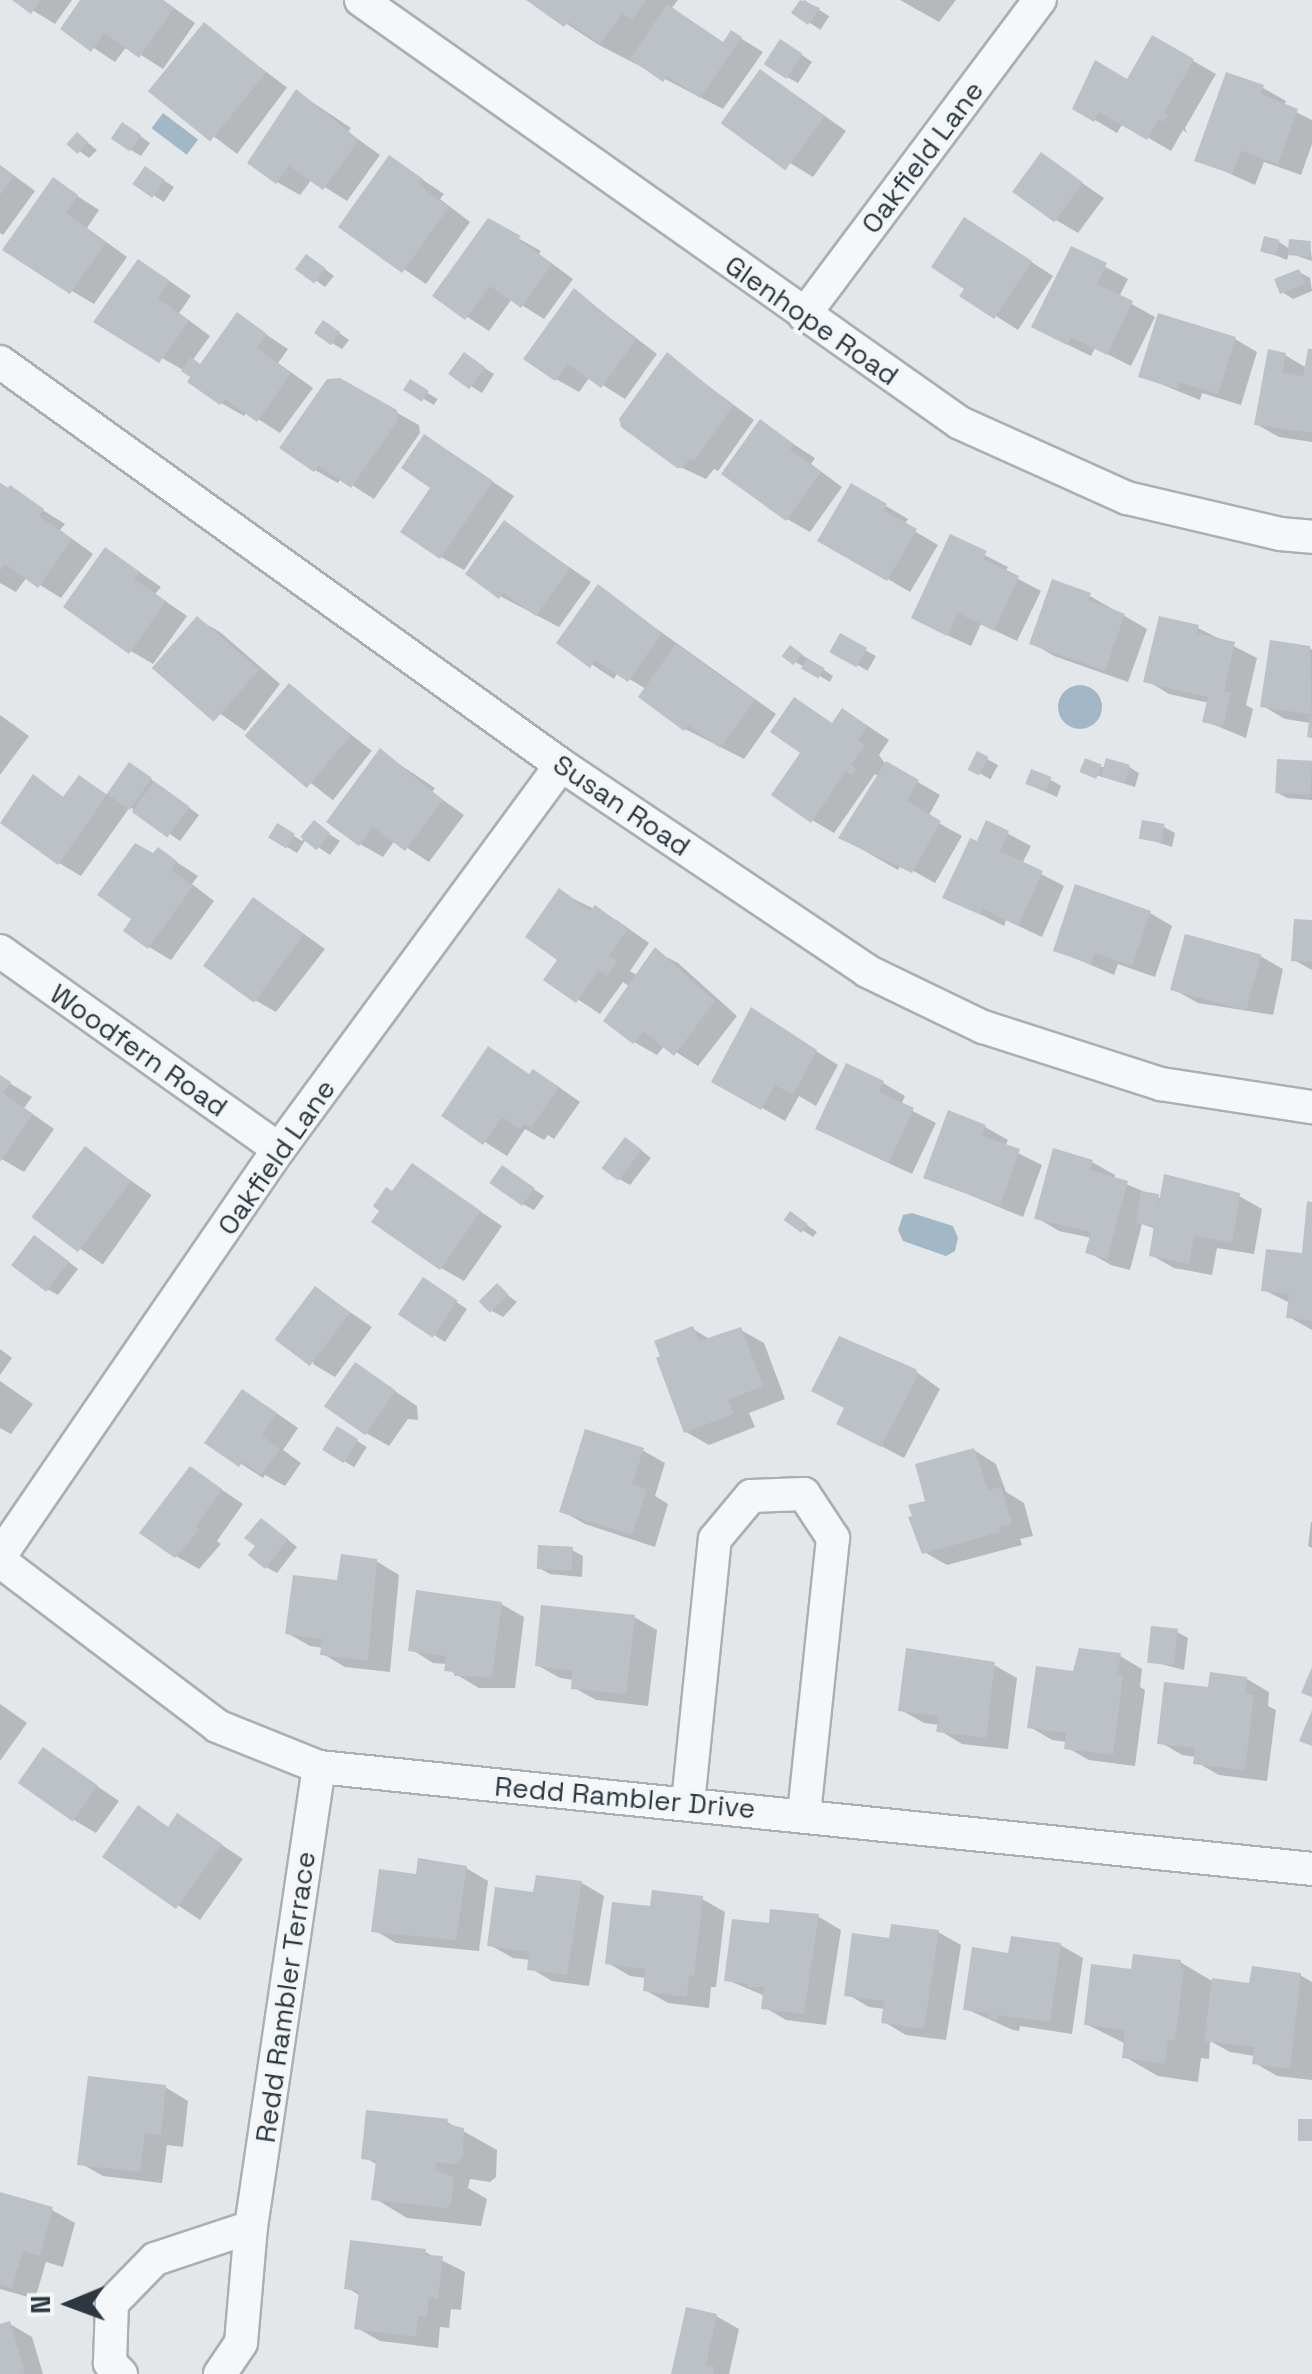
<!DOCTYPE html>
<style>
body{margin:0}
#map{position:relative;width:1312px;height:2374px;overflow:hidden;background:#e4e7ea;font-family:"Space Grotesk",sans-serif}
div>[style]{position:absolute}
.water>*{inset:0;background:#a3b8c6;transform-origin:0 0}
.round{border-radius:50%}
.shadow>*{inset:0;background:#0003;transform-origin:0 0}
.building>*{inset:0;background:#bbc1c6;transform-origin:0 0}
.roads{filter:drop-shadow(2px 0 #a9afb4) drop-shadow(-2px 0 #a9afb4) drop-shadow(0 2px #a9afb4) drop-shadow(0 -2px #a9afb4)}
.street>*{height:32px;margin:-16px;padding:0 16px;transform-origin:16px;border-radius:16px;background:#f6f7f9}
span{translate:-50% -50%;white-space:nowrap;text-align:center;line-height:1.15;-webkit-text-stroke:8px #f3f6f7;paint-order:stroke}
.street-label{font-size:28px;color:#2d3740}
.north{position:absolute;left:20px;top:2254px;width:100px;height:100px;-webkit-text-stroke:8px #f3f6f7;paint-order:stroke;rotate:269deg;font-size:28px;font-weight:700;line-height:40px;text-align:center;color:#2d3740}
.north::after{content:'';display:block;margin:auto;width:35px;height:45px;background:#2d3740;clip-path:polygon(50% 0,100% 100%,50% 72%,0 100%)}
</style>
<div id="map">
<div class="water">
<i style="left:163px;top:113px;width:44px;height:19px;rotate:37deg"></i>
<i class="round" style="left:1058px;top:685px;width:44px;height:44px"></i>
<i style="clip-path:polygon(912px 1213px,953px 1226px,958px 1238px,955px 1251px,946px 1256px,903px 1241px,898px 1230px,903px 1215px)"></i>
</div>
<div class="shadow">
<i style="clip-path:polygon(16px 0,72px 0,55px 24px)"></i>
<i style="clip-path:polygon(84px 0,163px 0,195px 23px,163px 69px,127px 46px,115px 62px,64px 28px)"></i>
<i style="clip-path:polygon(530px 0,678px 0,671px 9px,725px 44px,732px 33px,763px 52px,723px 109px,599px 45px)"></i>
<i style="left:804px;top:0;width:30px;height:16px;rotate:33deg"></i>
<i style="clip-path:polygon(900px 0,956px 0,939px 22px)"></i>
<i style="left:204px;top:25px;width:104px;height:83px;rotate:37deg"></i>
<i style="clip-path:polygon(1153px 38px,1216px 74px,1185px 128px,1187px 133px,1183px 130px,1171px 151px,1123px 123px,1117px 133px,1075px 108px,1128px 82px)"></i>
<i style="clip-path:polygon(792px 48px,812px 62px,798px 83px,787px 77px)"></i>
<i style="clip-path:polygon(1227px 75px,1263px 88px,1286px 101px,1284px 106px,1312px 120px,1312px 144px,1301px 175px,1264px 162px,1255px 185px,1197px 159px)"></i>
<i style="clip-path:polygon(783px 86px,846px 131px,813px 177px,725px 123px)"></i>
<i style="clip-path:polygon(297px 92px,351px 128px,348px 132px,380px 155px,347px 201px,312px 179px,300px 195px,277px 182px)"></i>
<i style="clip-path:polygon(133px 131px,150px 143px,141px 156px,131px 150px)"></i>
<i style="clip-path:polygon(78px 135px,97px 150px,89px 158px,70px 144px)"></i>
<i style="clip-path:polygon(1041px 155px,1104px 198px,1078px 233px,1056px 220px)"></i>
<i style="clip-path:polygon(390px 158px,444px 194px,440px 199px,470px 222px,426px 284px,341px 226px)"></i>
<i style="clip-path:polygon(0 165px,35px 191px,3px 235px,0 233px)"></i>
<i style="clip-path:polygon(156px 175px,174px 187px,164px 202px,136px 184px)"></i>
<i style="clip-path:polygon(54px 181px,99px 210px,87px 228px,127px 257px,94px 304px,72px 291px)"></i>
<i style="clip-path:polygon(489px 222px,541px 251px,539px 254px,573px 279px,544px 319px,512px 299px,489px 331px,435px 296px)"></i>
<i style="clip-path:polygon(987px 233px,1053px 276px,1018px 330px,963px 295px)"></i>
<i style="clip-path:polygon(1279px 242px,1290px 249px,1310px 244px,1312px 261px,1289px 253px,1287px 260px,1263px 250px)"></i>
<i style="clip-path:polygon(1072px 249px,1128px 279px,1119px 297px,1155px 317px,1131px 366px,1095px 348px,1091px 356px,1056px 339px)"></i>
<i style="clip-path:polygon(317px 263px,334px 276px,325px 287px,299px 268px)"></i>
<i style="clip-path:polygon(1299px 272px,1310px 278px,1312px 291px,1293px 299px,1282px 292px)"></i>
<i style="clip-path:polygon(161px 275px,191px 296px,179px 313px,210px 336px,192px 361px,201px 366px,238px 316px,288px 349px,278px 363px,313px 388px,280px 433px,247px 412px,244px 416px,221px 403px,185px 371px,96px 321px)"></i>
<i style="clip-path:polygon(575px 291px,657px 354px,625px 399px,590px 377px,579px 392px,556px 379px)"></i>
<i style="clip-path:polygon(334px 329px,349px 340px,342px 349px,332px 343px)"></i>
<i style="clip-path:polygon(1235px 339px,1257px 352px,1241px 405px,1202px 393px,1200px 400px,1141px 376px)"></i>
<i style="clip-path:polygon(1312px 352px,1312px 442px,1279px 437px,1256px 424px,1285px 355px,1307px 368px)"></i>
<i style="clip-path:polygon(668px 356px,754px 420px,718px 471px,714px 469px,706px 479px,678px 466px)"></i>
<i style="clip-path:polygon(475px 362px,494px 374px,482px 393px,452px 374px)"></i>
<i style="clip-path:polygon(339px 381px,419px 425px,420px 433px,374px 499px,341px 478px,338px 483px,315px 470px)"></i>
<i style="left:411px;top:383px;width:31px;height:7px;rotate:31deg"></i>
<i style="clip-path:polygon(761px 423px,815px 458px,811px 464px,842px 487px,810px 532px,787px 519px)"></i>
<i style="clip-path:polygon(425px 437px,514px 496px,464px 570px,441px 557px)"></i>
<i style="clip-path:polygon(0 483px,65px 524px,60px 530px,93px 554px,61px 598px,27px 577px,16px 592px,0 583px)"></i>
<i style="clip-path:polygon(852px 486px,908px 519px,904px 525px,938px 545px,910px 592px,821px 540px)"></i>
<i style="clip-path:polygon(505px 523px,591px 582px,559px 627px,500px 596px)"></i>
<i style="clip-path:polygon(951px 538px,1008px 567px,1005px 572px,1041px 591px,1017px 641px,981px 624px,971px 646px,936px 630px)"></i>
<i style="clip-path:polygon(128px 564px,161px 587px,155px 594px,187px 616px,153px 664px,131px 651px)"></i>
<i style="clip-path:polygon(1056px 584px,1090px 596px,1147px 629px,1128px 682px,1054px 656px,1032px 643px)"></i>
<i style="clip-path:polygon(598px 587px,776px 714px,744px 759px,685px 729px,646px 689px,618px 672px,614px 679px,559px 643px)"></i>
<i style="clip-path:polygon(197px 619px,220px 632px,280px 684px,245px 731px,159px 671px)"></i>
<i style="clip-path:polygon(1198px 628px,1257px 658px,1246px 705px,1253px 709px,1246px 738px,1205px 721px,1209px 703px,1169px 694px,1146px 680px)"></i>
<i style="left:840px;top:636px;width:41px;height:17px;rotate:29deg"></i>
<i style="clip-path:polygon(1310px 648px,1312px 650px,1312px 737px,1311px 723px,1285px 719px,1263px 706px)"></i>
<i style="clip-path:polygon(801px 654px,833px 676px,830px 682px,785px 656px)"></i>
<i style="left:289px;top:686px;width:105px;height:63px;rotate:38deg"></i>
<i style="clip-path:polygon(0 715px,29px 736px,0 775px)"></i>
<i style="clip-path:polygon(865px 724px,889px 740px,879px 755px,884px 762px,940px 795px,928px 817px,962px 836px,935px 883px,901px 864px,898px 870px,842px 838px,879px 776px,875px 774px,834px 833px,812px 820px,834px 725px)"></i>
<i style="clip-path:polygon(381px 752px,435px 788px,432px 792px,464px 815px,429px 862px,395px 840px,383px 857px,360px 844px)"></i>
<i style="left:978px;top:754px;width:23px;height:16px;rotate:29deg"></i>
<i style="clip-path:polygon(1279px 761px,1312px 763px,1312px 800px,1287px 798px,1276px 792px)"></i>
<i style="clip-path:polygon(1100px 767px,1129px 767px,1139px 773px,1135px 787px,1083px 771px)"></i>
<i style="clip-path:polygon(140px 771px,199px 815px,180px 841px,130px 807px,81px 876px,59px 863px,33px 778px,65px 798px,80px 778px,108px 795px)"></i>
<i style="clip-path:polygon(1051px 780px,1061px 786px,1057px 797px,1039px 789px)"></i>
<i style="clip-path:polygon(988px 823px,1031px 846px,1022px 864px,1064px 886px,1042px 937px,1006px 920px,1004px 926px,946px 897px)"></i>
<i style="clip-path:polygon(314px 824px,340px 841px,330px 855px,306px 839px,297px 853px,271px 837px,278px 826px,302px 841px)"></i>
<i style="clip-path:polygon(1164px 827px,1175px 833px,1172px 847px,1141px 837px)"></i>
<i style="clip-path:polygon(158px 850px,198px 876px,192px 884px,214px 901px,171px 960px,149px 947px,134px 919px)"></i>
<i style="clip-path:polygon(560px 892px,618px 921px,649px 943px,630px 971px,638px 976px,655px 951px,678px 963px,737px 1016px,698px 1066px,665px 1045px,657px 1055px,634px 1042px,630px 987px,623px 982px,600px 1014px,547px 979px,561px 959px)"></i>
<i style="clip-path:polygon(1150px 913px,1172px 926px,1155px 977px,1118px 964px,1114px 975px,1056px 950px)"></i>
<i style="clip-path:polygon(276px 914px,325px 949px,276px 1012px,253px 999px)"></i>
<i style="clip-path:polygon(1312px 922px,1312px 970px,1294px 960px)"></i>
<i style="clip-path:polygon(1260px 956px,1283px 969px,1273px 1015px,1198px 1003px,1175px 990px)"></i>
<i style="clip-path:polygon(774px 1024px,838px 1065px,816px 1106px,799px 1096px,785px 1121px,715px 1081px)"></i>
<i style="clip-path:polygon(531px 1076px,556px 1085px,580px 1102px,554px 1139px,548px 1135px,544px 1140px,525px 1129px,507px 1156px,444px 1116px)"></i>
<i style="clip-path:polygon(0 1077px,32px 1097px,24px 1108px,54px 1129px,24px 1172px,0 1158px)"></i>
<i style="clip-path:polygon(883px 1083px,905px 1096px,901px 1105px,936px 1123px,912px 1174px,841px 1141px)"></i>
<i style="clip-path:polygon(985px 1127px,1008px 1140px,1005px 1147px,1042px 1165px,1023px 1217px,926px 1177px)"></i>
<i style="clip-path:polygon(636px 1146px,651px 1158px,630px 1185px,619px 1179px)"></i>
<i style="left:86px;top:1149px;width:80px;height:85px;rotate:35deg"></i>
<i style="clip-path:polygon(1092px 1162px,1115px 1175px,1114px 1179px,1162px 1199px,1239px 1196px,1262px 1209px,1254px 1254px,1217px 1248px,1212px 1275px,1174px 1268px,1151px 1255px,1156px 1229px,1142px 1224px,1130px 1270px,1111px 1265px,1088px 1252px,1092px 1238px,1059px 1231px,1037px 1218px)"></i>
<i style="clip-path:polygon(413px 1166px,502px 1226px,464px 1281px,441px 1268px,382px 1210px)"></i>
<i style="clip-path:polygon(513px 1175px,544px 1196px,534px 1210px,523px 1204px)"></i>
<i style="clip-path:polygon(1312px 1204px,1312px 1330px,1289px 1317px,1290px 1303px,1264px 1290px,1304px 1255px)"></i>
<i style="clip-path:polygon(787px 1220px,801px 1221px,817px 1232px,813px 1237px)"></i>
<i style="clip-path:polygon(45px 1244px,78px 1269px,58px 1295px,47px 1289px)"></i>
<i style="clip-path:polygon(434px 1287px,467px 1309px,445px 1342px,402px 1314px)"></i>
<i style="clip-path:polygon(497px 1287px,517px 1302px,503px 1317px,492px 1311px)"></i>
<i style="clip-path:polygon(316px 1289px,372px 1327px,335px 1377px,313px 1364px)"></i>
<i style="clip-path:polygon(693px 1329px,713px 1341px,741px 1330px,764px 1343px,785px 1399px,749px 1413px,755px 1427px,709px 1445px,686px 1432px)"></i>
<i style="clip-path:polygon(0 1349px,12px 1358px,0 1375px)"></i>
<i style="clip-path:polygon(356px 1365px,417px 1406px,418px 1420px,408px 1419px,389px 1446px,366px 1433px)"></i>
<i style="clip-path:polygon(915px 1371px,940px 1389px,904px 1458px,862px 1436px)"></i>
<i style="clip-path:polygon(0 1381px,33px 1404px,11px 1434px,0 1428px)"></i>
<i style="clip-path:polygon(265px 1405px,298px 1428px,283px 1450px,301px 1463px,285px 1486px,265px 1475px,263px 1478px,208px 1442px)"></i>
<i style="left:338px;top:1429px;width:34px;height:24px;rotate:32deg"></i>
<i style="clip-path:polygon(642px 1450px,665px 1463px,655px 1496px,668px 1504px,655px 1547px,585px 1524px,562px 1511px)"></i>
<i style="clip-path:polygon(974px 1450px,996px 1464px,1006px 1492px,1024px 1503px,1033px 1536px,1020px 1539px,1022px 1545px,947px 1565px,924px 1552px,915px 1518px)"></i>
<i style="clip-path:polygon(191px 1469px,243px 1504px,217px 1541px,221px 1544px,199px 1569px,176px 1556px)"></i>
<i style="clip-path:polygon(1311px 1522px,1312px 1522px,1312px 1548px,1308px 1546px)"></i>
<i style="clip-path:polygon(272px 1527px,297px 1547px,277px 1573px,266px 1567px)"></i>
<i style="clip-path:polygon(572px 1550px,583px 1556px,582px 1577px,550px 1574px,539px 1568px)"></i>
<i style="clip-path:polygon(376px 1561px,399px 1575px,390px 1672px,345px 1667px,323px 1654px,323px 1648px,310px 1646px,287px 1633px,339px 1583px)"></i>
<i style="clip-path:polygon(501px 1604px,524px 1617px,515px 1688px,479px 1688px,447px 1669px,447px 1664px,433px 1663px,411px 1649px)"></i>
<i style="clip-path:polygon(634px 1617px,657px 1630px,648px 1706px,596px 1700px,573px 1687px,574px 1680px,560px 1678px,537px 1665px)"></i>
<i style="clip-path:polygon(1177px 1632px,1188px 1638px,1184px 1670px,1149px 1661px)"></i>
<i style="clip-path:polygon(1120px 1656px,1142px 1669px,1140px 1687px,1145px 1690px,1135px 1766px,1089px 1760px,1066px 1747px,1067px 1742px,1052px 1740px,1030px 1727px,1075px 1674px)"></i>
<i style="clip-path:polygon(994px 1665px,1017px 1678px,1008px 1749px,962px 1744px,939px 1730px,940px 1725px,924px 1723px,901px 1710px)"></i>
<i style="clip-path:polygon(1247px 1679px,1269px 1692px,1268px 1706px,1276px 1710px,1267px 1781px,1219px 1775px,1196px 1762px,1196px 1757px,1182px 1755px,1160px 1742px,1211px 1690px)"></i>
<i style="clip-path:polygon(0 1704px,27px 1723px,0 1761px)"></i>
<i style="clip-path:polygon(44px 1750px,119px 1801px,96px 1833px,74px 1820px)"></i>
<i style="clip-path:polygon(139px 1809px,170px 1828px,178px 1816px,243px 1859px,200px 1920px,105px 1856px)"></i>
<i style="clip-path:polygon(466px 1868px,488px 1881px,479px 1951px,396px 1943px,374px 1930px)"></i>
<i style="clip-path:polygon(582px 1883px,604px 1896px,589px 1986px,552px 1981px,530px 1968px,531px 1960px,513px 1958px,490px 1945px,535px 1895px)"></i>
<i style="clip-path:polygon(702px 1899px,725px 1912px,716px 1987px,711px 1987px,709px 2008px,668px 2003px,645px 1990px,647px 1978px,630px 1976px,608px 1963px,652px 1909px)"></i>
<i style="clip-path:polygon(819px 1917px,841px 1930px,826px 2025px,786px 2020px,764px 2007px,765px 1996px,727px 1980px,771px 1926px)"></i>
<i style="clip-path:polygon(938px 1932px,961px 1945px,946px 2040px,906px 2035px,884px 2022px,885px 2009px,869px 2007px,847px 1994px,891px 1941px)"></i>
<i style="clip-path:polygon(1060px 1945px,1083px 1958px,1072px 2034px,1020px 2026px,1019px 2031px,1013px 2030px,966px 2009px,1010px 1955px)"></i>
<i style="clip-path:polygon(1180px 1962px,1212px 1981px,1251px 1986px,1300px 1975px,1312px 1982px,1312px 2080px,1277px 2076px,1255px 2063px,1255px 2056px,1230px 2052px,1210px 2041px,1209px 2059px,1201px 2058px,1198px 2082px,1158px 2076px,1125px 2057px,1126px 2044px,1086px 2024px,1133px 1972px)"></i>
<i style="clip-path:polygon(165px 2087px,188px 2101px,183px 2147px,167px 2145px,162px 2183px,103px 2176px,80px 2163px)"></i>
<i style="clip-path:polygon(447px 2122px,497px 2150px,496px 2177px,490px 2182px,470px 2179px,468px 2188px,487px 2199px,481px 2226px,407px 2218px,374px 2198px,378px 2165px,364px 2157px)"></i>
<i style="clip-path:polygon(0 2195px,52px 2210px,75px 2223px,63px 2267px,46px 2262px,35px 2299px,0 2289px)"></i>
<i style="clip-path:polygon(425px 2252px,465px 2272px,461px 2310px,451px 2309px,449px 2328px,440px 2327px,438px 2348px,380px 2341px,357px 2328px,361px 2296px,347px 2288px)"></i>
<i style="clip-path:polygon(716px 2316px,739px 2329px,729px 2374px,673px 2374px)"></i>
<i style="clip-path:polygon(10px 2324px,32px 2337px,43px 2374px,0 2374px,0 2326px)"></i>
</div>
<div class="building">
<i style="clip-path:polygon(12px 0,40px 0,31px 14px)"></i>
<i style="clip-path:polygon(80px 0,163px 0,174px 8px,139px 58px,104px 33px,91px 52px,60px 29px)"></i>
<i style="clip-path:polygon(526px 0,646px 0,632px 20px,622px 14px,600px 44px,568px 22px,564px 27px)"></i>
<i style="clip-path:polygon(800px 0,820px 8px,808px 25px,791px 13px)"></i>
<i style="clip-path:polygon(667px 4px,723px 42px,731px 30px,742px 37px,700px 98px,667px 76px,663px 82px,630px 59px)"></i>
<i style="left:204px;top:22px;width:80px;height:89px;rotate:39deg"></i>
<i style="clip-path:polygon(1152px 35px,1194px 59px,1164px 113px,1168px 115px,1164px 122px,1159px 119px,1147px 140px,1099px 112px,1094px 122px,1072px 109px,1095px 60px,1127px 79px)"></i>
<i style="left:780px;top:39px;width:27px;height:30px;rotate:33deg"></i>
<i style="left:760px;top:69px;width:80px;height:67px;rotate:36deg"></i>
<i style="clip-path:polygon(1226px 72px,1264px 85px,1261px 94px,1298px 109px,1278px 164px,1241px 151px,1232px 174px,1194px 161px)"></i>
<i style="clip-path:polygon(296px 89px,359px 140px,323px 190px,289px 166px,276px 184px,247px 163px)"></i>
<i style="left:122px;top:122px;width:23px;height:20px;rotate:34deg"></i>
<i style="left:77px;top:132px;width:15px;height:16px;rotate:42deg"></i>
<i style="left:1041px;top:152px;width:52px;height:49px;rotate:36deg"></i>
<i style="clip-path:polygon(389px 155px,423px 179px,419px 185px,449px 207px,402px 273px,338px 227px)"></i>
<i style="clip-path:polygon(0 166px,14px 176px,0 195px)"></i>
<i style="left:145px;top:166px;width:24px;height:22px;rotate:35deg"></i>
<i style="clip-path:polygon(53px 177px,78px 195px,66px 213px,106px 242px,70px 294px,2px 250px)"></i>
<i style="clip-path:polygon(964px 217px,1032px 261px,994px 319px,959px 296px,964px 289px,931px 267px)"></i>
<i style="clip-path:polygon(488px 218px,521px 236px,518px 239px,552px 264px,521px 308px,490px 286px,465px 320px,432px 296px)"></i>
<i style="left:1264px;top:236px;width:16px;height:16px;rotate:14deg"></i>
<i style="left:1289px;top:239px;width:22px;height:16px;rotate:5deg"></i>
<i style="clip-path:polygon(1071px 246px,1107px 263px,1097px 284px,1133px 301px,1107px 355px,1071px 337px,1067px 345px,1031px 327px)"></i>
<i style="left:306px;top:254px;width:24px;height:19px;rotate:36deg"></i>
<i style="clip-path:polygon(138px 259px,170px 281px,158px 298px,189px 321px,159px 363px,93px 322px)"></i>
<i style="left:1299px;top:269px;width:16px;height:27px;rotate:68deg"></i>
<i style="clip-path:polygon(574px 288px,636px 340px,601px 388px,568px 364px,555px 381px,523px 359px)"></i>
<i style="clip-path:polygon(237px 312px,267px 334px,257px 348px,291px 373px,257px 422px,225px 399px,220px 405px,187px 382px,190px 377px,181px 371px,191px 357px,200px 364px)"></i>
<i style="clip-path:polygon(1158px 313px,1236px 337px,1218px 394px,1179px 382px,1177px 389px,1138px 377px)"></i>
<i style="left:323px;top:320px;width:21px;height:16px;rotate:35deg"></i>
<i style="clip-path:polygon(1268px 349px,1286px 353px,1282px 372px,1303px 376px,1308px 349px,1312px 349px,1312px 433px,1254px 425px)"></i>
<i style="left:464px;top:352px;width:26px;height:27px;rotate:36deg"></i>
<i style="clip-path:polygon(667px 352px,733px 406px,694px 461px,690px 458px,683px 468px,677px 468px,621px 427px,619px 419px)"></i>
<i style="clip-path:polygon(340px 378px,397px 410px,398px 420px,351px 488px,319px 466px,314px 472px,279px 448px,327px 379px)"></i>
<i style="left:410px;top:379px;width:22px;height:13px;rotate:32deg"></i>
<i style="clip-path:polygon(760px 419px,794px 444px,790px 449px,821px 472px,786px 521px,721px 474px)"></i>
<i style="clip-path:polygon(424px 434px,493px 481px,440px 559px,400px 532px,430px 488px,401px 468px)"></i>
<i style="clip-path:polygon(0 483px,8px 488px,10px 485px,44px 509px,39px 516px,72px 539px,38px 588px,5px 564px,0 571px)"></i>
<i style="clip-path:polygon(851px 483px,887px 504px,883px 510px,917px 529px,887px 581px,817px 541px)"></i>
<i style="clip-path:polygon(504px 520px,570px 568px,536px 616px,503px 593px,499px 599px,465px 574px)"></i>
<i style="clip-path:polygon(950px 534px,987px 551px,983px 559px,1019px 576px,994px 631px,958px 613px,947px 636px,911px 618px)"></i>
<i style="clip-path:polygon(105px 547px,140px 572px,134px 579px,166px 601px,129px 654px,63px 607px)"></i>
<i style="clip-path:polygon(1052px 579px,1091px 593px,1088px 600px,1125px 614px,1105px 671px,1029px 644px)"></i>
<i style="clip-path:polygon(598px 584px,662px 633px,628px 682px,595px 660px,590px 668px,556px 643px)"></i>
<i style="left:197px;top:616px;width:82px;height:69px;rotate:41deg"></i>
<i style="clip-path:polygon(1159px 616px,1199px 625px,1197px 633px,1235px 642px,1224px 692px,1231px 693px,1223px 727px,1202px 722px,1208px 697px,1143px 682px)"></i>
<i style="left:840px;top:633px;width:31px;height:22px;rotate:29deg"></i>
<i style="clip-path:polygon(1270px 640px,1310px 646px,1312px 738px,1307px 737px,1310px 714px,1260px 707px)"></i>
<i style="clip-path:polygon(676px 644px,755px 700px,720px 748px,688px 725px,684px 731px,638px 697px)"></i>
<i style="left:790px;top:645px;width:15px;height:14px;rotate:37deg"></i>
<i style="left:807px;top:658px;width:20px;height:12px;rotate:30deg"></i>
<i style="left:289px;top:683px;width:81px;height:69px;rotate:40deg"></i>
<i style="clip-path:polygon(794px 697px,832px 723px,842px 708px,868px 726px,858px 740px,865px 745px,851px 765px,856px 769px,852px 775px,846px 771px,811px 823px,771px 795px,800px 753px,770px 732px)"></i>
<i style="clip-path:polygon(380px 748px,443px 800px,405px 851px,373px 827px,359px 846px,326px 822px)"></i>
<i style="left:977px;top:751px;width:13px;height:21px;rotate:27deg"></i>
<i style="left:1085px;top:758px;width:18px;height:15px;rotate:22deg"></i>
<i style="left:1106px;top:758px;width:25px;height:19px;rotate:16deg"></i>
<i style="left:1277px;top:759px;width:35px;height:34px;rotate:3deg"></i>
<i style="clip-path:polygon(886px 761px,919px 780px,907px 801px,941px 821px,912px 873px,838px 838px)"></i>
<i style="left:129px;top:762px;width:28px;height:39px;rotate:35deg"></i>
<i style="left:1031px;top:769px;width:22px;height:16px;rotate:21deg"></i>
<i style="clip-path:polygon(33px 774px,63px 797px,79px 775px,107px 795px,58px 865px,0 823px)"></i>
<i style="left:154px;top:781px;width:44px;height:38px;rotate:36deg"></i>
<i style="left:314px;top:820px;width:21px;height:22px;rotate:39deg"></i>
<i style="clip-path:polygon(986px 820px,1009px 831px,1000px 851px,1043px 871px,1018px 926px,983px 909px,981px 915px,942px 898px,970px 838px,977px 841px)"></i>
<i style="left:1142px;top:820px;width:23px;height:19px;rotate:10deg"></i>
<i style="left:277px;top:823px;width:21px;height:17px;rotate:31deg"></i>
<i style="clip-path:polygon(135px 843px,153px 853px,158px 847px,177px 861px,171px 870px,193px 886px,148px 949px,123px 931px,131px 919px,97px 895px)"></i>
<i style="clip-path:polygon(1075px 884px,1151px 911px,1132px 966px,1095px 953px,1091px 964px,1053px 951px)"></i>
<i style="clip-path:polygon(559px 888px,590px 911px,595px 905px,628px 929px,609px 956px,617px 962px,607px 976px,599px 970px,576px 1003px,543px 980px,557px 960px,525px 937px)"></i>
<i style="left:253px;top:897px;width:63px;height:85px;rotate:36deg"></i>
<i style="clip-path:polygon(1294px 919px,1312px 920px,1312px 962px,1291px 961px)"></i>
<i style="left:1185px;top:934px;width:79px;height:58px;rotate:15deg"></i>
<i style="clip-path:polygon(655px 947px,715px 1001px,674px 1056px,643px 1031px,633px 1044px,603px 1021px)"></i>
<i style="clip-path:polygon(751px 1007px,817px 1050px,793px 1095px,775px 1085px,761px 1110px,711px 1082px)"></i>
<i style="clip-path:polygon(488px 1046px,529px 1074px,533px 1069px,559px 1087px,531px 1128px,524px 1124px,520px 1130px,502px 1117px,483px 1145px,441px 1116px)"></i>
<i style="clip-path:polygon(846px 1063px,884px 1081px,879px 1092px,914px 1108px,889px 1163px,815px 1129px)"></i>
<i style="clip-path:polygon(0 1075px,11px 1082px,3px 1093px,33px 1114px,0 1162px)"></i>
<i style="clip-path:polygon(948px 1110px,986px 1125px,982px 1136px,1020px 1149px,1000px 1206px,923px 1178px)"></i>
<i style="left:625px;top:1137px;width:21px;height:39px;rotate:37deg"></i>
<i style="left:85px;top:1146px;width:58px;height:89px;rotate:37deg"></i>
<i style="clip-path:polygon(1053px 1148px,1093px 1160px,1090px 1170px,1128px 1181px,1107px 1259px,1085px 1253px,1091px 1232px,1034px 1219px)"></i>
<i style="clip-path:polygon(412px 1163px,481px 1211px,440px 1270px,371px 1222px,379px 1211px,373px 1206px,386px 1187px,392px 1191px)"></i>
<i style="left:502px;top:1165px;width:40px;height:22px;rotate:35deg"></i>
<i style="clip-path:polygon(1164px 1174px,1240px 1193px,1232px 1243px,1194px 1236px,1189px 1264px,1149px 1256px,1154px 1226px,1136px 1223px,1141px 1191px,1159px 1194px,1158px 1208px)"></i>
<i style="clip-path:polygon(1307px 1201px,1312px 1202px,1312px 1321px,1286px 1318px,1289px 1294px,1261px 1291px,1266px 1249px,1302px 1253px)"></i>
<i style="left:790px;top:1211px;width:22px;height:11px;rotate:36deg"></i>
<i style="left:34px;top:1235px;width:44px;height:38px;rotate:37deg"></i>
<i style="left:423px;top:1277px;width:42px;height:45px;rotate:34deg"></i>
<i style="left:497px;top:1283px;width:16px;height:26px;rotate:45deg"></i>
<i style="left:315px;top:1286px;width:44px;height:67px;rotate:37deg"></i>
<i style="clip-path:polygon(693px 1326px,699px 1341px,741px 1327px,763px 1386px,728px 1400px,734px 1414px,684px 1433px,656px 1358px,660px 1356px,654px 1341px)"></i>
<i style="clip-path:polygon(839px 1336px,916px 1369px,918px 1375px,881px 1447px,836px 1424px,844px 1408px,811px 1391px)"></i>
<i style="left:355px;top:1362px;width:50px;height:54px;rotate:35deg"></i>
<i style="clip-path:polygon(242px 1389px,277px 1413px,262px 1435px,280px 1449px,261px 1475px,242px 1462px,239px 1467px,204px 1443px)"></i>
<i style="left:337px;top:1426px;width:25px;height:28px;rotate:32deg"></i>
<i style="clip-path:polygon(585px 1429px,644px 1448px,632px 1484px,647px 1489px,632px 1535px,559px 1512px)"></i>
<i style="clip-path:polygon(974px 1448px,988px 1490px,1001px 1487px,1012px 1524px,999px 1527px,1000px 1532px,922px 1554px,908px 1517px,912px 1516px,908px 1505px,925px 1501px,915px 1464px)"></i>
<i style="clip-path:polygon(190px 1466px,222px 1489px,196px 1526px,200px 1529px,175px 1558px,139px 1533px)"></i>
<i style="clip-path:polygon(261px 1518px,288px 1539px,265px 1569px,248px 1555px,255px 1546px,244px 1538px)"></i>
<i style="left:538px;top:1545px;width:35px;height:24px;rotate:3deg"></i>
<i style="clip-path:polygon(341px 1554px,377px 1559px,368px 1661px,320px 1655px,322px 1639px,285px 1634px,293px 1575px,337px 1580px)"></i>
<i style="clip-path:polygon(416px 1590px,502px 1602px,492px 1677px,454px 1676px,454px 1672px,444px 1671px,446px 1656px,408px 1651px)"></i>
<i style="clip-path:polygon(541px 1605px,635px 1615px,626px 1694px,571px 1689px,572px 1671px,535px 1666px)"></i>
<i style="left:1151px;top:1626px;width:27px;height:37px;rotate:6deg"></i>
<i style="clip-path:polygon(906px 1648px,995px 1662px,986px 1738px,936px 1732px,939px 1716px,898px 1711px)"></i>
<i style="clip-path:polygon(1079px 1648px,1121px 1653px,1117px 1674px,1123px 1675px,1113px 1755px,1064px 1749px,1066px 1733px,1027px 1728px,1036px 1666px,1073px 1671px)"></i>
<i style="clip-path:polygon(1312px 1667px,1312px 1697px,1301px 1693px)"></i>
<i style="clip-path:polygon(1210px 1672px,1247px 1677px,1246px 1694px,1254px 1695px,1245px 1770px,1193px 1764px,1195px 1748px,1157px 1744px,1164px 1682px,1208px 1687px)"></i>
<i style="clip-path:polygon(1312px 1710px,1312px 1746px,1299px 1741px)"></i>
<i style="left:43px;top:1747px;width:67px;height:44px;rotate:35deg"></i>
<i style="clip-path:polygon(138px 1805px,168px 1827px,177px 1813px,222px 1844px,176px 1909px,102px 1857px)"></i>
<i style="clip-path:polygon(418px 1858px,467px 1866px,456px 1940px,371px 1932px,379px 1869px,416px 1874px)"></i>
<i style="clip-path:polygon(536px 1875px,582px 1881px,567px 1975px,527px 1970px,529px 1952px,487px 1946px,495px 1887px,533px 1892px)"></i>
<i style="clip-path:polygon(652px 1890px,703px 1896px,694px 1976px,689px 1975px,687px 1997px,643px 1991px,645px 1969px,605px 1964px,612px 1902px,650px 1906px)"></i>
<i style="clip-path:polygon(770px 1909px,819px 1914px,804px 2014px,761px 2009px,764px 1986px,748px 1988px,748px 1984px,724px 1981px,732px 1919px,769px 1923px)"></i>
<i style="clip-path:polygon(891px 1924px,939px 1930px,924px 2029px,881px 2023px,884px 2001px,844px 1996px,852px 1933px,889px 1938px)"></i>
<i style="clip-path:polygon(1011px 1936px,1061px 1943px,1050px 2022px,998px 2015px,997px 2020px,988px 2018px,989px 2013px,963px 2010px,972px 1947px,1008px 1953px)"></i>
<i style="clip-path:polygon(1133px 1954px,1181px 1960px,1180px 1968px,1184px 1968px,1175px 2041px,1168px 2040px,1165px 2064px,1122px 2058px,1125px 2030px,1084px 2025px,1091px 1964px,1131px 1969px)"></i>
<i style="clip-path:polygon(1252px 1966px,1301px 1973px,1290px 2069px,1252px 2064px,1254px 2047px,1204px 2041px,1212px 1978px,1249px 1983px)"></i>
<i style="clip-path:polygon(88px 2076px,166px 2085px,161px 2135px,145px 2133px,140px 2172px,77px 2165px)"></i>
<i style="clip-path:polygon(366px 2110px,448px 2119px,447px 2124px,464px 2128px,463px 2157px,455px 2164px,436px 2162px,435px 2170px,454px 2177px,451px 2205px,447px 2208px,371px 2200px,376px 2161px,361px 2159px)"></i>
<i style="left:1298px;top:2119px;width:14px;height:22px"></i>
<i style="clip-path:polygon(0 2192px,53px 2207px,40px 2256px,23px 2251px,12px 2288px,0 2285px)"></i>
<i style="clip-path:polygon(350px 2240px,426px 2249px,425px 2255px,443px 2256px,438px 2299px,429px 2297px,427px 2317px,418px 2316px,416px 2337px,354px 2329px,359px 2291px,344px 2289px)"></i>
<i style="clip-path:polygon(686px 2307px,717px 2314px,706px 2365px,715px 2367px,713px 2374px,671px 2374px)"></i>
<i style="clip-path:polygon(10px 2321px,25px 2373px,21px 2374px,0 2374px,0 2324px)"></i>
</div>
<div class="roads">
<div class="street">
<i style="left:361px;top:0;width:733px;rotate:35.23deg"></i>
<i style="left:960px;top:423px;width:183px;rotate:24.2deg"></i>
<i style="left:1127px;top:498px;width:157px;rotate:13.2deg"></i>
<i style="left:1280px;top:534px;width:32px;rotate:5deg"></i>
<i style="left:804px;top:315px;width:394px;rotate:-53.2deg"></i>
<i style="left:0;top:362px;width:691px;rotate:35.69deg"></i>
<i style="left:561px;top:765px;width:369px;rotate:33.9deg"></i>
<i style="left:867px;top:971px;width:129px;rotate:25.8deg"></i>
<i style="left:983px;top:1027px;width:187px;rotate:17.8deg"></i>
<i style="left:1161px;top:1084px;width:153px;rotate:8.7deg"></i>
<i style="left:0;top:951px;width:342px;rotate:35.4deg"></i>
<i style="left:0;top:1556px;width:493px;rotate:-55.6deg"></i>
<i style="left:279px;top:1149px;width:476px;rotate:-53.7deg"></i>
<i style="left:0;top:1561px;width:273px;rotate:37.2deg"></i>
<i style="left:217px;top:1726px;width:110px;rotate:21.9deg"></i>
<i style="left:319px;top:1767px;width:998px;rotate:5.86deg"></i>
<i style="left:688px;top:1803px;width:265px;rotate:-84.2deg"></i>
<i style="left:715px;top:1539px;width:56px;rotate:-50.1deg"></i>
<i style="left:751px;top:1496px;width:53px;rotate:-2.2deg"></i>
<i style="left:804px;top:1494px;width:53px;rotate:56.6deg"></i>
<i style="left:833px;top:1538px;width:278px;rotate:96deg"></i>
<i style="left:121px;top:2374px;width:16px;rotate:-135deg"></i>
<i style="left:110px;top:2363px;width:60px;rotate:-88.1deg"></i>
<i style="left:112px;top:2303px;width:62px;rotate:-45.7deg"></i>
<i style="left:155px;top:2259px;width:101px;rotate:-18.4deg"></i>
<i style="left:220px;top:2374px;width:37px;rotate:-56deg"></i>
<i style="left:241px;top:2343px;width:116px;rotate:-85.1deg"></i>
<i style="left:251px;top:2227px;width:465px;rotate:-81.6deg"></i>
</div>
</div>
<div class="street-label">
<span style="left:922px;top:157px;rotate:-53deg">Oakfield Lane</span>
<span style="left:812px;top:320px;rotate:35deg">Glenhope Road</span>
<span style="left:622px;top:805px;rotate:34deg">Susan Road</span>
<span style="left:139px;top:1050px;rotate:35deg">Woodfern Road</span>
<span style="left:276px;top:1157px;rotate:-55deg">Oakfield Lane</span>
<span style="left:625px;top:1797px;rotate:5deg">Redd Rambler Drive</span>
<span style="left:285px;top:1997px;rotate:-82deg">Redd Rambler Terrace</span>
</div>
<div class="north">N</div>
</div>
